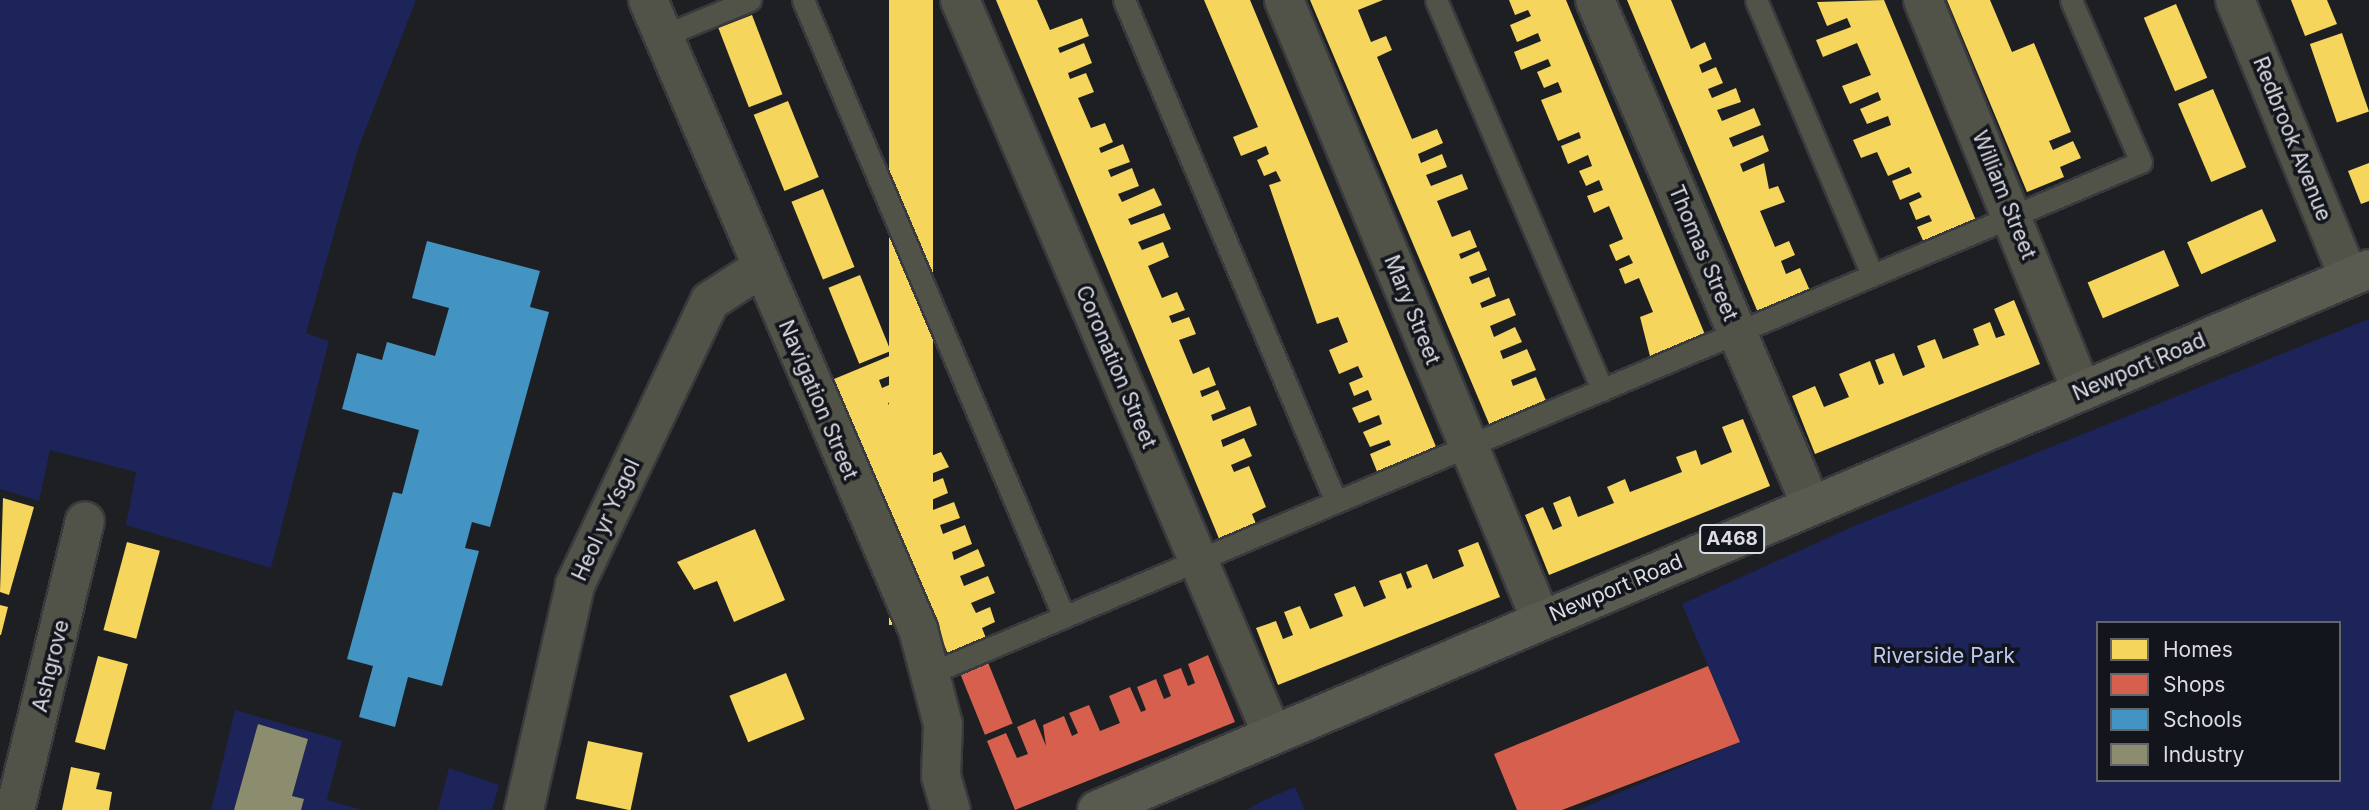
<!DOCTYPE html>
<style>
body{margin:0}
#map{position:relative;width:2369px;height:810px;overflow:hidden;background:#1e1f23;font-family:Inter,sans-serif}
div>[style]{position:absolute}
.green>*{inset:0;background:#1c2459}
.homes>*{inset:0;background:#f6d55c;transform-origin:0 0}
.shops>*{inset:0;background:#d6604d;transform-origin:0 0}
.schools>*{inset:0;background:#4393c3}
.industry>*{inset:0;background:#8c8c6e}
.roads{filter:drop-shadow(2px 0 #393a3d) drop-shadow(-2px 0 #393a3d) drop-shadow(0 2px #393a3d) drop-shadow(0 -2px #393a3d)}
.service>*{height:21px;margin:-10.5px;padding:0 10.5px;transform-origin:10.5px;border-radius:10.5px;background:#515248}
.minor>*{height:38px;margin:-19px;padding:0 19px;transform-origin:19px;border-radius:19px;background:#515248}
.primary>*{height:38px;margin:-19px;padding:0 19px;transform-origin:19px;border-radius:19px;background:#5a5b50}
span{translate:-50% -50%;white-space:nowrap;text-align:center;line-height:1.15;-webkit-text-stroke:7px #13151c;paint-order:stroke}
.shield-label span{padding:2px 5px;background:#13151c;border:2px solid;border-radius:5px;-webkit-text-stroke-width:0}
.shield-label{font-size:19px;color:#dadce1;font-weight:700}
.street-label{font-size:21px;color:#dadce1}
.park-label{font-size:21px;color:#bcc9f1}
.legend{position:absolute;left:2096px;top:621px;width:245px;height:161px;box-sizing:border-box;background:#13151c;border:2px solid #63656b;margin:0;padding:9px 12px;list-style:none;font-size:21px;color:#dadce1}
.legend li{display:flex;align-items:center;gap:14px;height:35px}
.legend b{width:35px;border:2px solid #63656b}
</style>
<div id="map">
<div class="green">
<i style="clip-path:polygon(0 0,416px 0,358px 149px,306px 333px,329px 341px,271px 568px,126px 525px,136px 472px,50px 450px,39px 501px,0 489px)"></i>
<i style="clip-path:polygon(evenodd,2369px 319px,2369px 810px,1578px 810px,1740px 742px,1682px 604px,1854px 526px,2369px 319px,2098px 623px,2339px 623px,2339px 780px,2098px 780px,2098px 623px)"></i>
<i style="clip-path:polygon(235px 710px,342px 741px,327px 800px,363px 810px,301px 810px,292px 796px,308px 739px,258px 724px,234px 810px,211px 810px)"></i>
<i style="clip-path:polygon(449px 768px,499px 785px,492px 810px,438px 810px)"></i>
<i style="clip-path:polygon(1295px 787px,1305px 810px,1247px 810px,1262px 801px)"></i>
</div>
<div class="homes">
<i style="left:889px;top:0;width:44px;height:625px"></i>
<i style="clip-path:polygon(996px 0,1037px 0,1050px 30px,1082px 18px,1089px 36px,1058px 48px,1060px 53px,1084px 43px,1092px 63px,1068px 73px,1070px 79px,1086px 73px,1094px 92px,1078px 98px,1091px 128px,1105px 123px,1113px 142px,1099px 148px,1101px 153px,1123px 144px,1130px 162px,1108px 170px,1111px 177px,1132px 168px,1139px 186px,1118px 194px,1122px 202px,1154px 188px,1162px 205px,1128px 219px,1131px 225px,1164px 213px,1171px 229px,1138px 242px,1142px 250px,1163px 242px,1169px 257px,1148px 266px,1162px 298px,1177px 292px,1185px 310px,1169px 316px,1172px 323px,1189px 317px,1196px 334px,1179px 340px,1193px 374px,1209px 367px,1216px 385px,1200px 391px,1202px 397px,1218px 390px,1226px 409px,1211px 415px,1213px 421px,1250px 406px,1257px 425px,1221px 440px,1223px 447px,1244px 438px,1252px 456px,1231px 465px,1234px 472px,1249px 466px,1259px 490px,1266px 507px,1252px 514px,1257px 526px,1220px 541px)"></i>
<i style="clip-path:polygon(1204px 0,1250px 0,1437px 449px,1378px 474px,1370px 454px,1391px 445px,1389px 440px,1370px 447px,1363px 432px,1382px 424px,1379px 415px,1359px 423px,1352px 408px,1372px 400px,1368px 390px,1354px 396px,1349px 383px,1363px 377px,1358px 366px,1339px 374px,1329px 350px,1348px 342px,1338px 317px,1317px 324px,1269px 185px,1281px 181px,1276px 171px,1264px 176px,1257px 160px,1269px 154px,1266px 146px,1241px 156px,1233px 137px,1258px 127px)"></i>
<i style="clip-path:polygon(1310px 0,1383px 0,1358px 10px,1371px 42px,1386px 36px,1392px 50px,1377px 57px,1412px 139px,1437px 129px,1443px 143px,1418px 154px,1421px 163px,1442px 154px,1447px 167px,1426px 175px,1431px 186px,1462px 174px,1468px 189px,1437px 201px,1452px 237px,1470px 230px,1477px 247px,1459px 254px,1461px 259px,1479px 251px,1487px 270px,1469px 277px,1472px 284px,1489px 277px,1496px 296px,1480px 303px,1482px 308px,1509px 298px,1516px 315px,1490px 326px,1494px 337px,1515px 327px,1522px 342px,1500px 351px,1503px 359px,1527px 349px,1536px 370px,1511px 380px,1513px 386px,1536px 377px,1547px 403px,1490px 426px)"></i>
<i style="clip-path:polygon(1509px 0,1566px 0,1706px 337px,1651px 360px,1640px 317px,1653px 312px,1639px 278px,1625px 284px,1619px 269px,1633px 263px,1629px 255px,1616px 261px,1609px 245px,1623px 239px,1609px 206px,1594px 213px,1587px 196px,1603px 190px,1599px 180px,1586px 186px,1579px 171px,1592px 166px,1588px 155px,1568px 164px,1561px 146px,1581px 138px,1579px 132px,1558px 141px,1541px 100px,1562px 92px,1558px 82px,1544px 88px,1537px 72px,1551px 66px,1548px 59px,1521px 70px,1514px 52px,1541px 41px,1538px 33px,1517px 42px,1510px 25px,1531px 16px,1528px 10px,1515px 15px)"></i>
<i style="clip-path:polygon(1627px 0,1671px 0,1691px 49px,1705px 42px,1712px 59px,1699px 65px,1702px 73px,1716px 67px,1723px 83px,1708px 89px,1712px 98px,1736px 88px,1741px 102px,1717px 110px,1722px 121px,1754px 108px,1761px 125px,1729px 138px,1733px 147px,1763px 135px,1769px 151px,1740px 164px,1743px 172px,1764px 163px,1769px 189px,1778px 186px,1785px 202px,1760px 211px,1775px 247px,1789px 241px,1795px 255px,1781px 261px,1786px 274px,1800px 268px,1811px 293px,1759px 315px)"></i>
<i style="clip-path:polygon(1884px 0,1977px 223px,1925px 245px,1917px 227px,1932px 221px,1929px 215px,1916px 220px,1909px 203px,1922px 197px,1919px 192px,1900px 200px,1892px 181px,1912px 173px,1909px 167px,1888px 176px,1877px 152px,1861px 158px,1853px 140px,1891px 125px,1888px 116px,1867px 124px,1860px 109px,1881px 100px,1878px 92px,1850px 104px,1842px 86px,1871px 75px,1857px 43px,1823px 57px,1816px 40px,1851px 27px,1847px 18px,1827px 26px,1817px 2px)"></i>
<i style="clip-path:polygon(1947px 0,1990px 0,2012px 52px,2034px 43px,2071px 132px,2049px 141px,2053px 150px,2073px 141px,2081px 158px,2060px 167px,2064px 177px,2027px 192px)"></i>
<i style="clip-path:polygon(2291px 0,2327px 0,2337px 24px,2305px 36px)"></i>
<i style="left:2176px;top:4px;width:80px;height:35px;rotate:67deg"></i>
<i style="left:752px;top:15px;width:85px;height:36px;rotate:69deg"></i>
<i style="left:2342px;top:33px;width:83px;height:34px;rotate:71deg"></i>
<i style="left:2213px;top:89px;width:85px;height:38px;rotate:67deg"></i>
<i style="left:788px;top:101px;width:82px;height:37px;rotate:68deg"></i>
<i style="clip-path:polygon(2369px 163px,2369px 201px,2361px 204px,2348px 171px)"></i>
<i style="left:823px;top:189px;width:84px;height:34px;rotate:68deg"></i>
<i style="left:2262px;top:209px;width:35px;height:82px;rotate:66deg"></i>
<i style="left:2164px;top:250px;width:39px;height:83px;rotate:67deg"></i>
<i style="left:860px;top:275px;width:82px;height:34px;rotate:68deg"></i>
<i style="clip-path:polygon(2014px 300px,2040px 364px,1815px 454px,1792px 396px,1815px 386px,1824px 407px,1849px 397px,1839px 374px,1870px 361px,1879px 385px,1884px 383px,1875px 360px,1894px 353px,1903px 376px,1925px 367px,1917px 346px,1935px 339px,1943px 359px,1979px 345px,1973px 329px,1990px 322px,1996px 338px,2005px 335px,1994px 309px)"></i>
<i style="clip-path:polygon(892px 355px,900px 372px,879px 380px,882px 388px,903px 379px,909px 394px,888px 403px,893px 414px,912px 406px,918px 418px,898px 427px,913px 463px,941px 452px,949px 467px,920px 478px,923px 486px,943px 478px,948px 493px,929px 501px,933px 510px,954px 502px,960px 518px,940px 525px,943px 534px,965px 525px,972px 544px,952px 552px,954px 560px,978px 549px,985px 566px,960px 576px,964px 586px,988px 576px,995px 593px,971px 603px,976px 613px,990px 607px,995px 622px,982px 628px,986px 638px,948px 654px,834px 379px)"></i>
<i style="clip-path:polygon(1743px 419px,1770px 486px,1549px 575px,1525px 515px,1543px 507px,1553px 530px,1562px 526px,1553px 503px,1570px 496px,1578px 517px,1614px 503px,1607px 487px,1625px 479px,1630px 492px,1682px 472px,1676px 457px,1696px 450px,1701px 465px,1732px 452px,1722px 427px)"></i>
<i style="clip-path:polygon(3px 498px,34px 507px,9px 595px,0 592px)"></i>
<i style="clip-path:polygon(755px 529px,785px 600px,734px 622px,717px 581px,694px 590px,677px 562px)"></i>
<i style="left:127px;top:542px;width:34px;height:91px;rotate:15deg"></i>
<i style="clip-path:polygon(1478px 542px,1500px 597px,1278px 685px,1256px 628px,1276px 621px,1283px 639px,1293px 635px,1284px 612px,1300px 606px,1310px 629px,1343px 616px,1334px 594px,1355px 586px,1364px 607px,1386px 598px,1379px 581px,1401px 573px,1407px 589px,1412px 587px,1406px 572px,1427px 564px,1433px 579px,1464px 566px,1458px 550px)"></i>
<i style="clip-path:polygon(0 605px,8px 607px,1px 635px,0 635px)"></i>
<i style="left:98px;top:656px;width:31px;height:89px;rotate:15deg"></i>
<i style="left:786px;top:673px;width:50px;height:61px;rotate:68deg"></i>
<i style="left:588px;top:741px;width:56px;height:59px;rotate:12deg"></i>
<i style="clip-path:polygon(71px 767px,100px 773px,96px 789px,112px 792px,109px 810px,62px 810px)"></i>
</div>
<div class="shops">
<i style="left:985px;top:655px;width:74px;height:30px;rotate:68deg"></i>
<i style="clip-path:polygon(1208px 655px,1235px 722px,1015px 810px,987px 741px,1006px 733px,1017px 758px,1028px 754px,1017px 727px,1035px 719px,1046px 746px,1043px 725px,1064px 716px,1072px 736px,1078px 733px,1069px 713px,1089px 705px,1100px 731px,1120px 723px,1109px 696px,1130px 687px,1141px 712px,1146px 710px,1137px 687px,1156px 679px,1164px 699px,1171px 696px,1163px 675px,1181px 668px,1188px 686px,1195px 683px,1188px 664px)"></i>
<i style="clip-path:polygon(1708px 666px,1740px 742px,1562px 810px,1517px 810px,1494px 754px)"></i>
</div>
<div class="schools">
<i style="clip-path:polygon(427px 241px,540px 271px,530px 307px,549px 312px,490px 527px,472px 522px,465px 548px,479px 551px,442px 686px,408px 677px,395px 727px,359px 717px,373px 666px,347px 659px,393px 492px,402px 494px,419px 430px,342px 409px,357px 353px,382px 360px,387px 342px,435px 356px,449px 308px,412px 298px)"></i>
</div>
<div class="industry">
<i style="clip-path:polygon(258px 724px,308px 739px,292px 796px,304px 799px,301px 810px,234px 810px)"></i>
</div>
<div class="roads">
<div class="service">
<i style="left:803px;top:0;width:670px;rotate:67.07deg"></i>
<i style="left:1124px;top:0;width:545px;rotate:67.11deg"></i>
<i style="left:1436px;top:0;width:424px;rotate:66.9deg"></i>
<i style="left:1756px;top:0;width:298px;rotate:67.1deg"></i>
<i style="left:665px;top:35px;width:92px;rotate:-22.4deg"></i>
<i style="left:931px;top:673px;width:1313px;rotate:-22.9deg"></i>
<i style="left:2141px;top:162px;width:176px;rotate:-113.4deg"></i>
</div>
<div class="minor">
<i style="left:648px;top:0;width:685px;rotate:66.77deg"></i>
<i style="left:918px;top:629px;width:98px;rotate:75.3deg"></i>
<i style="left:943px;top:724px;width:52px;rotate:92.2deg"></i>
<i style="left:941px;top:776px;width:35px;rotate:74deg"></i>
<i style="left:960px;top:0;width:798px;rotate:66.97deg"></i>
<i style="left:1284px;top:0;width:671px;rotate:67.49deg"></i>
<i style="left:1595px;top:0;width:549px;rotate:66.84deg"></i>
<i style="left:1923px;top:0;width:422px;rotate:67.9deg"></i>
<i style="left:2235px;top:0;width:300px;rotate:67.7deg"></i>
<i style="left:15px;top:810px;width:297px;rotate:-76.4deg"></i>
<i style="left:524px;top:810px;width:231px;rotate:-77.2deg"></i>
<i style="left:575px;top:585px;width:314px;rotate:-64.6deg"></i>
<i style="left:710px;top:301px;width:61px;rotate:-32.9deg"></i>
</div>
<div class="primary">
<i style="left:1097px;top:810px;width:1382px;rotate:-23.04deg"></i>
</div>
</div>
<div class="shield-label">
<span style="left:1732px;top:539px">A468</span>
</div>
<div class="street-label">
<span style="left:2292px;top:139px;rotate:68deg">Redbrook Avenue</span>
<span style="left:2004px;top:195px;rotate:68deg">William Street</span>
<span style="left:1703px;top:253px;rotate:67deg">Thomas Street</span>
<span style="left:1412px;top:310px;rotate:68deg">Mary Street</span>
<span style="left:1116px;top:367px;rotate:67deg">Coronation Street</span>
<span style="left:2139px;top:367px;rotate:-23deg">Newport Road</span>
<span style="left:818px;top:400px;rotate:67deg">Navigation Street</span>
<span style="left:606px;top:520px;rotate:-65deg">Heol yr Ysgol</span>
<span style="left:1616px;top:588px;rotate:-23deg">Newport Road</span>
<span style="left:51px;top:666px;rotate:-76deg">Ashgrove</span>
</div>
<div class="park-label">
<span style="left:1944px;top:656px">Riverside Park</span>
</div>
<ul class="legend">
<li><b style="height:19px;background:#f6d55c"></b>Homes</li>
<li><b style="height:19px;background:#d6604d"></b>Shops</li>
<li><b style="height:19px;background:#4393c3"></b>Schools</li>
<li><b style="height:19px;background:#8c8c6e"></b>Industry</li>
</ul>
</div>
